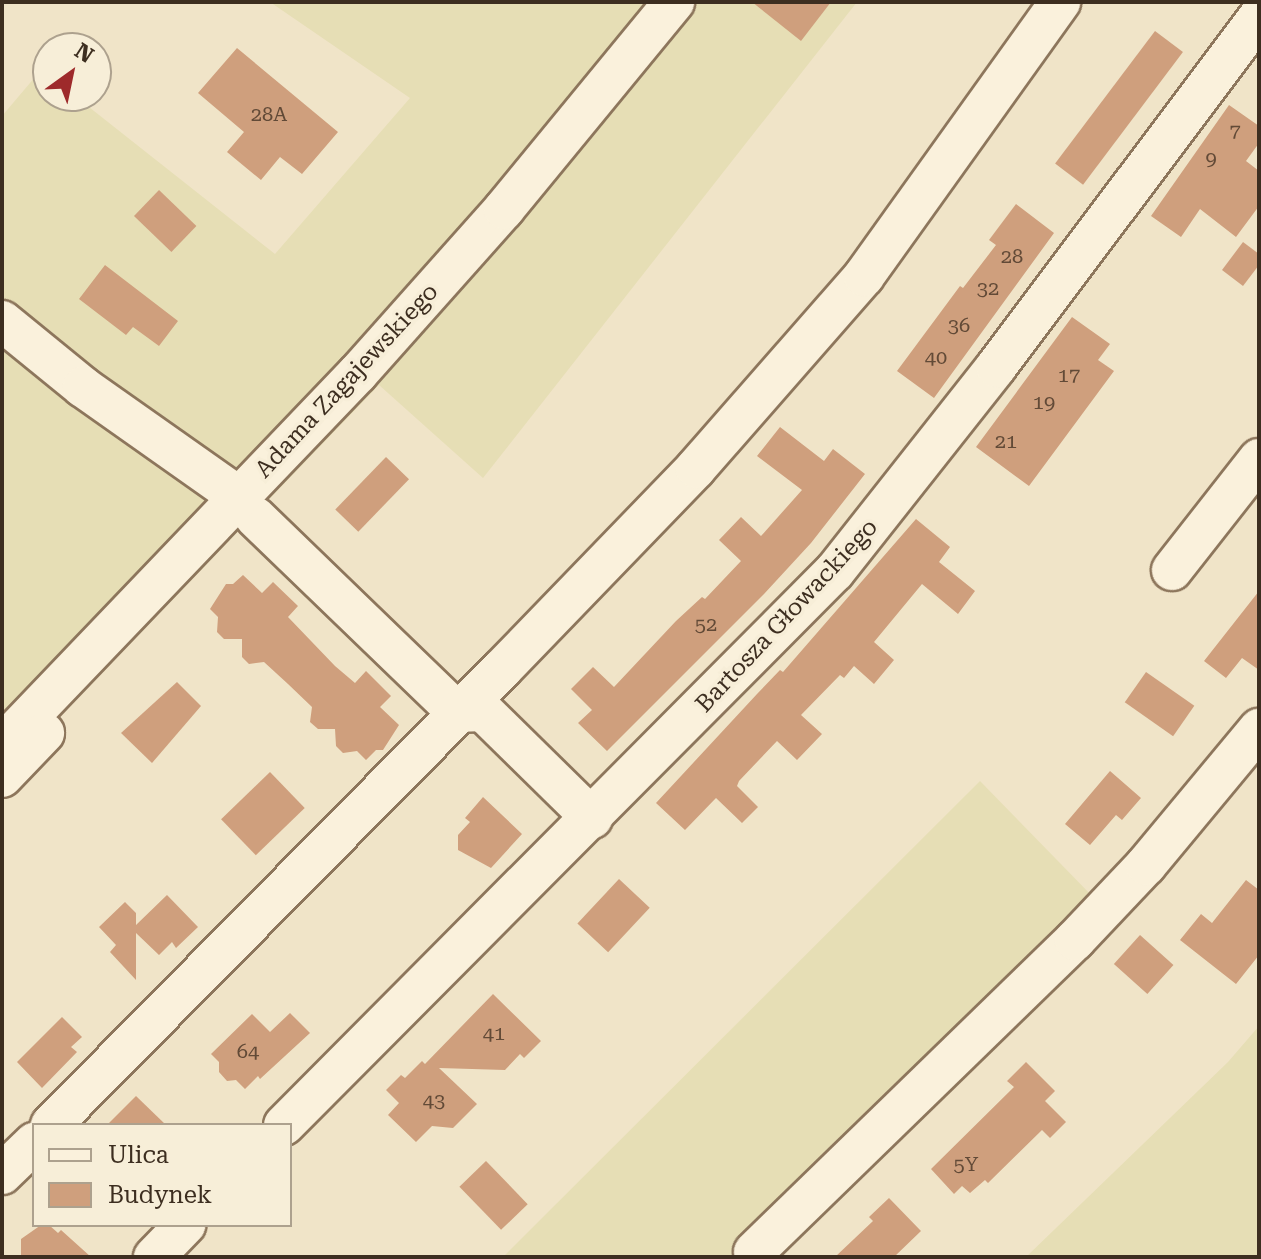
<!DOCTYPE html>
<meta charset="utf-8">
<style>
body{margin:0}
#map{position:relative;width:1261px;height:1259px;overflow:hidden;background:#f0e4c8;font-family:"Roboto Serif",serif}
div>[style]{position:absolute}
.farmland>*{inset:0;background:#e6deb5}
.building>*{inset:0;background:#cf9f7d;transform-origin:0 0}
.roads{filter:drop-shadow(2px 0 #8d765c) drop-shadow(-2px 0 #8d765c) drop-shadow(0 2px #8d765c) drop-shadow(0 -2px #8d765c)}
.minor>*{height:40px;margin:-20px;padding:0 20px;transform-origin:20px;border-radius:20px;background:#faf1dc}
span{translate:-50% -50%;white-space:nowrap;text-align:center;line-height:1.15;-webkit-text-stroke:7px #f7eed8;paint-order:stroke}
.number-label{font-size:20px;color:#624a37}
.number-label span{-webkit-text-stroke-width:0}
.street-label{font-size:24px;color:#3d2e20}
.frame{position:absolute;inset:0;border:4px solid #3d2e20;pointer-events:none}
.legend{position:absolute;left:32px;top:1123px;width:260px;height:104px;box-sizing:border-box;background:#f7eed8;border:2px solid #ada18e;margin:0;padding:10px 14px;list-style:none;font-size:24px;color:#3d2e20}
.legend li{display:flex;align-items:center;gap:16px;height:40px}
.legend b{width:40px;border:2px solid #ada18e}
.north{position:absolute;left:32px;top:32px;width:80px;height:80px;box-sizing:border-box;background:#f7eed8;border:2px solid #ada18e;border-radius:50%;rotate:33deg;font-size:22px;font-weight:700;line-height:32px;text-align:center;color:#3d2e20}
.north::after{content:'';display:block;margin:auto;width:28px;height:36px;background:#9e2a2b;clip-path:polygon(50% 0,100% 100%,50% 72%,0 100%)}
</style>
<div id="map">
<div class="farmland">
<i style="clip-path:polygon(270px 2px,857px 2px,483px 478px,379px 385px,2px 777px,2px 116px,41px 70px,48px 75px,48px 96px,75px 96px,275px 254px,410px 98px)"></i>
<i style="clip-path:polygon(980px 781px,1096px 900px,734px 1257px,503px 1257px)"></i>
<i style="clip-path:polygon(1259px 1026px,1259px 1257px,1026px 1257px,1228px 1062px)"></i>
</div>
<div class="building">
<i style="clip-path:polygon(752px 2px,831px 2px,801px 41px)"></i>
<i style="left:1155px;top:31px;width:35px;height:166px;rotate:37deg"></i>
<i style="clip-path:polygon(237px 48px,338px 132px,302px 174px,280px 157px,261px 180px,227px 152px,244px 132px,198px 93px)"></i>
<i style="clip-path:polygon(1229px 105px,1259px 126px,1259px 143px,1246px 161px,1259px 171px,1259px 206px,1236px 237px,1200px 209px,1181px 237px,1151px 216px)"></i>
<i style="left:159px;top:190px;width:52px;height:36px;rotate:44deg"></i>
<i style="clip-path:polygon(1016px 204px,1054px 233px,934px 398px,897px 371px,960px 286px,963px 288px,996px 245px,989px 240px)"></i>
<i style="clip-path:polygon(1243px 242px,1259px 254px,1259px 265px,1243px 286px,1222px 270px)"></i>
<i style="clip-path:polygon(105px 265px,178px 321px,159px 346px,133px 327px,126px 335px,79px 299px)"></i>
<i style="clip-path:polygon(1072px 317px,1110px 344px,1098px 360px,1114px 371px,1029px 486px,976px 447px)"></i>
<i style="clip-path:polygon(780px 427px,824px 461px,833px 449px,865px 474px,811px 543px,764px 594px,607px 751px,578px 723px,592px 710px,571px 689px,593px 667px,614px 687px,676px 621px,702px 597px,705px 599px,741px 561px,719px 540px,741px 517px,761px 536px,802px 490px,757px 456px)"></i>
<i style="left:386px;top:457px;width:32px;height:73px;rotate:44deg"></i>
<i style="clip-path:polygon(916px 519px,950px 547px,939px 562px,975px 591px,958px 614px,922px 584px,874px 642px,894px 660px,874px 684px,854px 666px,844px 678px,840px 675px,801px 715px,822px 734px,797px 760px,777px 741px,739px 781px,737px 786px,758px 807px,742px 823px,716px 798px,685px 830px,656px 803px,757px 694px,780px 670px,783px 672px)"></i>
<i style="clip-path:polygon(243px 575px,262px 593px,273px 582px,298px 606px,288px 617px,335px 666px,355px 683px,366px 671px,391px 696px,380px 707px,399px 725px,383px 750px,376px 750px,366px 760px,357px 751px,343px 753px,336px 746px,335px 729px,318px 729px,310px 722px,312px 707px,288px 684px,264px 662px,249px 664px,242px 657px,242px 639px,224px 639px,217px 632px,218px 617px,210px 609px,226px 584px,233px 584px)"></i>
<i style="clip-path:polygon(1259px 591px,1259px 670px,1242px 658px,1226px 678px,1204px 661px)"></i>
<i style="left:1146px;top:672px;width:59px;height:37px;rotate:35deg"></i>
<i style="clip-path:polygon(177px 682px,201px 706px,152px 763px,121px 733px)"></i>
<i style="clip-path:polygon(1110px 771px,1141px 798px,1122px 820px,1116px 815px,1090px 845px,1065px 824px)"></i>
<i style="left:270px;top:772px;width:50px;height:68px;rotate:46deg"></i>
<i style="clip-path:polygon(483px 797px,522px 834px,491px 868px,458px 850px,458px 835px,470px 822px,465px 818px)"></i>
<i style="left:619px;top:879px;width:42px;height:61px;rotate:43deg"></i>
<i style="clip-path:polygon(1246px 880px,1259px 890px,1259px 955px,1236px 984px,1180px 940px,1201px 914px,1212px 923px)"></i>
<i style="clip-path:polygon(167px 895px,198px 927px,176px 948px,172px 942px,159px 955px,136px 933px,136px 980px,110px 952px,116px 945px,99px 927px,125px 902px,136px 913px,136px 925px)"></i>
<i style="left:1140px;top:935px;width:45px;height:39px;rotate:42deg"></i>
<i style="clip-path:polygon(493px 994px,541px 1041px,524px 1058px,520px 1054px,505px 1070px,439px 1068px,477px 1104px,453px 1128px,432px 1126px,416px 1142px,388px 1115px,399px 1103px,386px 1090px,401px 1075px,405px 1078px,422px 1061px,425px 1064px)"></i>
<i style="clip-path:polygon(290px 1013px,310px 1033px,260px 1079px,258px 1076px,245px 1089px,236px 1080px,227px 1081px,219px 1072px,219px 1062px,211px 1054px,252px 1014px,270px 1032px)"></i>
<i style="clip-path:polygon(62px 1017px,82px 1037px,71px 1047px,77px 1052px,42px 1088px,17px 1062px)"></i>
<i style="clip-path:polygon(1026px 1062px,1055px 1091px,1045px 1101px,1066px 1122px,1050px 1138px,1042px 1130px,988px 1183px,985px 1180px,970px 1193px,962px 1186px,954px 1194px,931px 1169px,1014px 1087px,1007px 1081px)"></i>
<i style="clip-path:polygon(136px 1096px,166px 1125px,107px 1125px)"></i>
<i style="left:486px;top:1161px;width:60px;height:37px;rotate:46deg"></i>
<i style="clip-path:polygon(889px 1198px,921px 1231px,894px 1257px,835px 1257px,873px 1221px,869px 1217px)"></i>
<i style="clip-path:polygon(41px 1225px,49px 1225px,58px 1233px,61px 1230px,91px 1257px,21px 1257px,21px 1239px)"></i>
</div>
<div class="roads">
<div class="minor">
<i style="left:2px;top:321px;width:104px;rotate:39.2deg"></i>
<i style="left:83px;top:387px;width:191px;rotate:35.2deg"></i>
<i style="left:255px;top:517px;width:281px;rotate:44deg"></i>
<i style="left:457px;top:712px;width:26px;rotate:-2deg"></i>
<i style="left:483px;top:711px;width:153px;rotate:44.5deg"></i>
<i style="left:1172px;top:570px;width:141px;rotate:-51.9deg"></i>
<i style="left:2px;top:745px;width:515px;rotate:-46.26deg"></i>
<i style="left:358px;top:373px;width:220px;rotate:-48.3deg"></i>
<i style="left:504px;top:209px;width:268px;rotate:-50.6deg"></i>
<i style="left:2px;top:777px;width:61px;rotate:-46.3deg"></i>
<i style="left:51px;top:1125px;width:641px;rotate:-45.32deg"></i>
<i style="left:502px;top:669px;width:279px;rotate:-46deg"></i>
<i style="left:696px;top:468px;width:255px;rotate:-48.8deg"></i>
<i style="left:864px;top:276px;width:337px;rotate:-54.4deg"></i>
<i style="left:284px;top:1125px;width:781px;rotate:-45.16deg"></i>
<i style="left:835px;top:571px;width:260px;rotate:-51.7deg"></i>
<i style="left:996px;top:367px;width:438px;rotate:-53.1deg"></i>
<i style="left:2px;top:1174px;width:45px;rotate:-44.1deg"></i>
<i style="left:754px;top:1252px;width:448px;rotate:-44.2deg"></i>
<i style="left:1075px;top:940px;width:103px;rotate:-46.6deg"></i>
<i style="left:1146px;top:865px;width:177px;rotate:-50.3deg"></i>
<i style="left:154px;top:1257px;width:45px;rotate:-45.9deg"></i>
</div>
</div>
<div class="number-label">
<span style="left:269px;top:114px">28A</span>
<span style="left:1235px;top:131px">7</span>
<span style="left:1211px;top:158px">9</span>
<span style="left:1012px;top:256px">28</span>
<span style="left:988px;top:288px">32</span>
<span style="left:959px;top:325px">36</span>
<span style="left:936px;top:357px">40</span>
<span style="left:1069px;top:375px">17</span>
<span style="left:1044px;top:402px">19</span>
<span style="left:1006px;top:441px">21</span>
<span style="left:706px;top:624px">52</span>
<span style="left:494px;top:1033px">41</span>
<span style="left:248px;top:1051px">64</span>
<span style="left:434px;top:1100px">43</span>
<span style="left:966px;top:1164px">5Y</span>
</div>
<div class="street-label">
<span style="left:347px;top:381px;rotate:-47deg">Adama Zagajewskiego</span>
<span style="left:787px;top:616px;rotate:-47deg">Bartosza Głowackiego</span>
</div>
<div class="frame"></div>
<ul class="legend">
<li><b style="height:10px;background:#faf1dc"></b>Ulica</li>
<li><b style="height:22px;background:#cf9f7d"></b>Budynek</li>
</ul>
<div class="north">N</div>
</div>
